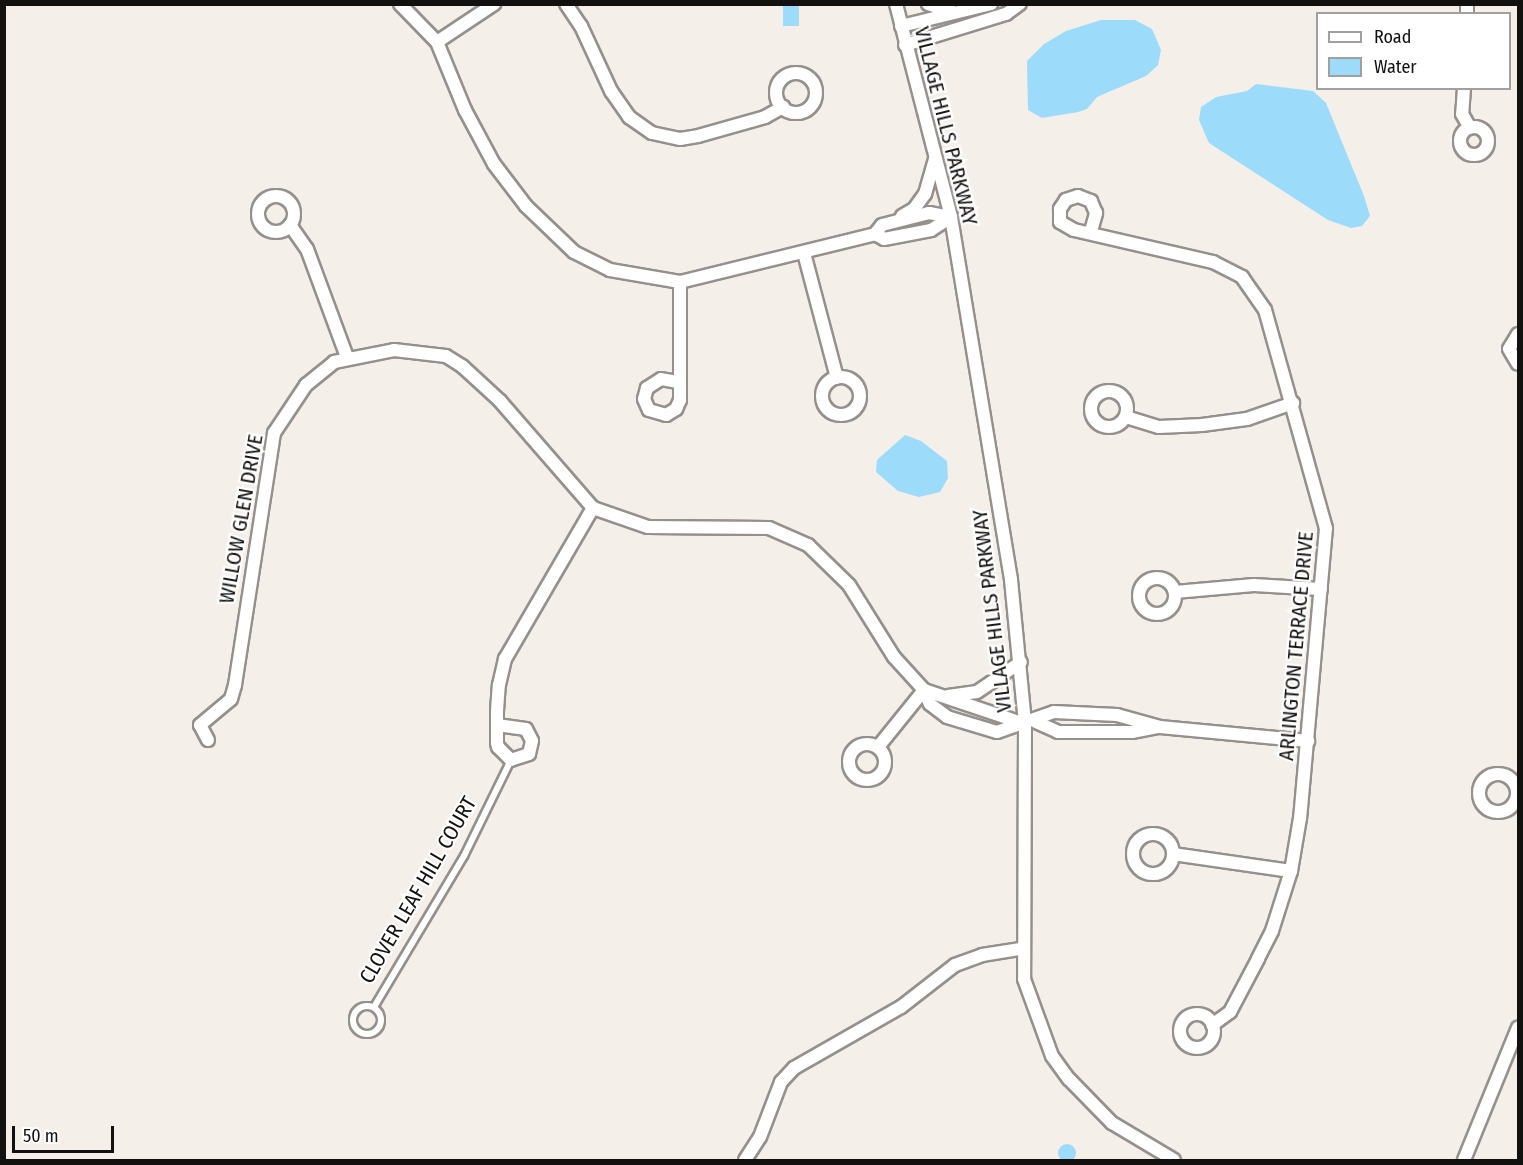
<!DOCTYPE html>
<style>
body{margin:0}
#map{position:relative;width:1523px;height:1165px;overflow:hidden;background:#f5efea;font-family:"Fira Sans Condensed",sans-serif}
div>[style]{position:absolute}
.water>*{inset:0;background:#9cdbf9;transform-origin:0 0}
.round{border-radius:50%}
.roads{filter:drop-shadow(2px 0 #96908c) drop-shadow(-2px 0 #96908c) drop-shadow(0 2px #96908c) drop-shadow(0 -2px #96908c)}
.service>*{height:6px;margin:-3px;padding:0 3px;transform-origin:3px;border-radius:3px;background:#fff}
.service>.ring{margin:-3px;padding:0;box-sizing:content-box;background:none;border:6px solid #fff;border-radius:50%}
.minor>*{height:12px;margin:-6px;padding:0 6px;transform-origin:6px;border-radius:6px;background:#fff}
.minor>.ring{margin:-6px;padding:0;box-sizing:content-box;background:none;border:12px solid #fff;border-radius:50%}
span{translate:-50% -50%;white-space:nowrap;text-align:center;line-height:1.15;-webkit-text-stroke:4.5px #fff;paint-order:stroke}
.street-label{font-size:21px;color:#131110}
.frame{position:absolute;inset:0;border:6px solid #131110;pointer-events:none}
.legend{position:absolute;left:1316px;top:12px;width:195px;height:78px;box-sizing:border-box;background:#fff;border:2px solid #a1a09f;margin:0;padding:8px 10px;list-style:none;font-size:18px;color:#131110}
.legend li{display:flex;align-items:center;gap:12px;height:30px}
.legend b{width:30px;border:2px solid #a1a09f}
.scale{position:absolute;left:12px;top:1126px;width:102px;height:27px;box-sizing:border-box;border:3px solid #131110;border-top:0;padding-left:8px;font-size:18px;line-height:21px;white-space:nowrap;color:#131110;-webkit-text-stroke:4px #fff;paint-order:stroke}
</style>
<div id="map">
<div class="water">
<i style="left:783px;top:5px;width:16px;height:21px"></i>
<i style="clip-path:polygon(1101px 20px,1135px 20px,1152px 29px,1161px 50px,1158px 65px,1146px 76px,1097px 97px,1087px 109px,1078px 112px,1042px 118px,1028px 110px,1027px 61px,1044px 44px,1066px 31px)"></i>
<i style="clip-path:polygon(1256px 84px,1313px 91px,1326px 103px,1364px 196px,1370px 216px,1362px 226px,1351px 228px,1328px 220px,1209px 143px,1199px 120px,1201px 107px,1216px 97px,1247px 91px)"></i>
<i style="clip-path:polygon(905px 435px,921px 441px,947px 461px,948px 478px,940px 492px,919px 497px,898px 491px,876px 472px,877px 460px)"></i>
<i class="round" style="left:1058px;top:1144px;width:18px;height:18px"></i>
</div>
<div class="roads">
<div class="service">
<i class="ring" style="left:353px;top:1006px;width:22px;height:22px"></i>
<i style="left:374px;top:1007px;width:176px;rotate:-59.2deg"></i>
<i style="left:464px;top:856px;width:107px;rotate:-63.9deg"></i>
</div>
<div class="minor">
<i style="left:400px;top:4px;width:53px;rotate:45.8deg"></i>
<i style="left:437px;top:42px;width:74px;rotate:67.6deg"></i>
<i style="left:465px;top:110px;width:61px;rotate:61.8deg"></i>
<i style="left:494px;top:164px;width:53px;rotate:52.7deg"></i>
<i style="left:526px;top:206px;width:66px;rotate:43.8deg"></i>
<i style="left:574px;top:252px;width:40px;rotate:26.6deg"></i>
<i style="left:610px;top:270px;width:71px;rotate:9.7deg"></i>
<i style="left:680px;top:282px;width:201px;rotate:-13.8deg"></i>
<i style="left:875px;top:234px;width:11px;rotate:-52deg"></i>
<i style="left:882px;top:225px;width:49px;rotate:-14.3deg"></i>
<i style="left:929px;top:213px;width:22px;rotate:10deg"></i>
<i style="left:566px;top:4px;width:27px;rotate:56deg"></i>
<i style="left:581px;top:26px;width:72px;rotate:65.2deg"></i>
<i style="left:611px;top:91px;width:32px;rotate:55deg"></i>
<i style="left:629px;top:117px;width:28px;rotate:35deg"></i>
<i style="left:652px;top:133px;width:29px;rotate:12deg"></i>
<i style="left:680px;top:139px;width:18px;rotate:-9deg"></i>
<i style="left:698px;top:136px;width:70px;rotate:-15.8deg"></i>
<i style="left:765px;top:117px;width:21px;rotate:-29deg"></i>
<i style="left:896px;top:4px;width:220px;rotate:75.5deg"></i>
<i style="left:951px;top:217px;width:368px;rotate:80.6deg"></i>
<i style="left:1011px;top:580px;width:145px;rotate:84.4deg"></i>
<i style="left:1025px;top:724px;width:255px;rotate:90.2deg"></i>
<i style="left:1024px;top:979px;width:82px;rotate:70deg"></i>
<i style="left:1052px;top:1056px;width:29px;rotate:54deg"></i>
<i style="left:1069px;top:1079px;width:62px;rotate:45.7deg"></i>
<i style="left:1112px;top:1123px;width:72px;rotate:30.8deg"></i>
<i style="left:928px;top:4px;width:26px;rotate:18deg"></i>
<i style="left:1467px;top:14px;width:10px;rotate:-90deg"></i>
<i style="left:901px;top:26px;width:93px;rotate:-13.7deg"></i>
<i style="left:437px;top:42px;width:69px;rotate:-33.7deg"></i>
<i style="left:905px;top:45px;width:106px;rotate:-17.1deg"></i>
<i style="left:1006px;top:14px;width:17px;rotate:-36deg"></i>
<i class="ring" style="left:776px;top:73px;width:28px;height:28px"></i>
<i style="left:1464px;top:88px;width:26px;rotate:94deg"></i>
<i style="left:1462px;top:114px;width:16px;rotate:60deg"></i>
<i class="ring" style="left:1460px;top:127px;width:16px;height:16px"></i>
<i class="ring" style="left:258px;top:196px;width:24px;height:24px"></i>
<i style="left:902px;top:216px;width:14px;rotate:-30deg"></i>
<i style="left:914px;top:209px;width:19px;rotate:-54deg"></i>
<i style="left:925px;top:194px;width:37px;rotate:-74deg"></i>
<i style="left:290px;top:225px;width:29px;rotate:55deg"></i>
<i style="left:307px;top:249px;width:115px;rotate:69.7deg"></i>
<i style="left:1091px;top:231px;width:19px;rotate:-74deg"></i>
<i style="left:1096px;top:213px;width:13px;rotate:-113deg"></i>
<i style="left:1091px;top:201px;width:14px;rotate:-159deg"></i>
<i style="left:1078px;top:196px;width:13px;rotate:162deg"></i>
<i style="left:1066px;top:200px;width:11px;rotate:124deg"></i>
<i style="left:1060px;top:209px;width:13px;rotate:90deg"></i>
<i style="left:1060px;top:222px;width:16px;rotate:30deg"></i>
<i style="left:1074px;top:230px;width:143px;rotate:13deg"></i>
<i style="left:1213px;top:262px;width:33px;rotate:27deg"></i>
<i style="left:1242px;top:277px;width:40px;rotate:55.1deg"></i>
<i style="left:1265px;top:310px;width:226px;rotate:74.4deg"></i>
<i style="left:1326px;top:528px;width:291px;rotate:95.1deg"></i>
<i style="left:1300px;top:818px;width:54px;rotate:99.6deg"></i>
<i style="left:1291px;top:871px;width:63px;rotate:107.6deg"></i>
<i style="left:1272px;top:931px;width:31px;rotate:117deg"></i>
<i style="left:1258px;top:959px;width:60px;rotate:117.8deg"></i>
<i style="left:1230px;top:1012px;width:22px;rotate:144deg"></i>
<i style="left:875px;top:234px;width:10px;rotate:29deg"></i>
<i style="left:884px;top:239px;width:48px;rotate:-10.8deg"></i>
<i style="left:931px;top:230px;width:24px;rotate:-33deg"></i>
<i style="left:804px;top:253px;width:129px;rotate:75.2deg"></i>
<i style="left:1518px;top:334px;width:17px;rotate:121deg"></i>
<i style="left:1509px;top:349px;width:17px;rotate:59deg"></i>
<i class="ring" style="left:822px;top:377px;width:26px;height:26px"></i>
<i style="left:678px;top:382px;width:17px;rotate:-170deg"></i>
<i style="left:661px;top:379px;width:17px;rotate:147deg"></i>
<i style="left:647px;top:388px;width:11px;rotate:105deg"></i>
<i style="left:644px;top:399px;width:12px;rotate:66deg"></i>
<i style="left:649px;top:410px;width:18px;rotate:16deg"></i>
<i style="left:666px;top:415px;width:12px;rotate:-31deg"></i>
<i style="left:676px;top:409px;width:10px;rotate:-66deg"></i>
<i style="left:680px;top:400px;width:118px;rotate:-90deg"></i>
<i class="ring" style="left:1091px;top:391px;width:24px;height:24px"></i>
<i style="left:1126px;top:417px;width:34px;rotate:17deg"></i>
<i style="left:1159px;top:427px;width:43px;rotate:-2.7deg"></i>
<i style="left:1202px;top:425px;width:45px;rotate:-7.6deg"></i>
<i style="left:1247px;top:419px;width:49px;rotate:-19.2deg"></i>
<i class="ring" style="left:1139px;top:578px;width:24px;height:24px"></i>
<i style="left:1175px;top:592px;width:79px;rotate:-5.1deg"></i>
<i style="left:1254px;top:585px;width:67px;rotate:3.4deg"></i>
<i style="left:948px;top:696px;width:29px;rotate:-8deg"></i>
<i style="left:977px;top:692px;width:53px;rotate:-34.3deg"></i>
<i style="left:1036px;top:722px;width:24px;rotate:24deg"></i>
<i style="left:1058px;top:732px;width:74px"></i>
<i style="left:1132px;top:732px;width:26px;rotate:-11deg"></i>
<i style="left:497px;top:725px;width:29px;rotate:8deg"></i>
<i style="left:526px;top:729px;width:13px;rotate:63deg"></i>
<i style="left:532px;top:741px;width:13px;rotate:103deg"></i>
<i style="left:529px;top:754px;width:19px;rotate:162deg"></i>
<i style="left:511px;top:760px;width:18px;rotate:-135deg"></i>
<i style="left:498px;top:747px;width:4px;rotate:-104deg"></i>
<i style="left:497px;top:743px;width:32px;rotate:-90deg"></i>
<i style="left:497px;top:711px;width:26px;rotate:-86deg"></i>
<i style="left:499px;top:685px;width:27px;rotate:-77deg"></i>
<i style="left:505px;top:659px;width:175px;rotate:-59.8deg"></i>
<i style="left:208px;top:740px;width:17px;rotate:-118deg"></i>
<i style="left:200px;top:725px;width:40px;rotate:-40deg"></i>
<i style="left:231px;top:699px;width:15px;rotate:-74deg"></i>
<i style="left:235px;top:685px;width:255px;rotate:-81.2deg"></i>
<i style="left:274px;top:433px;width:58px;rotate:-56.3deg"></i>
<i style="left:306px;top:385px;width:36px;rotate:-39deg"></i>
<i style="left:334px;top:362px;width:61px;rotate:-11.3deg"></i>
<i style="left:394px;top:350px;width:52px;rotate:6.6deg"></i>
<i style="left:446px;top:356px;width:19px;rotate:32deg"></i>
<i style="left:462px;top:366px;width:52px;rotate:42.6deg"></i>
<i style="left:500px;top:401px;width:142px;rotate:49deg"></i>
<i style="left:593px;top:508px;width:58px;rotate:19.1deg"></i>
<i style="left:648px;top:527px;width:121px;rotate:0.5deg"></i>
<i style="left:769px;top:528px;width:43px;rotate:23.6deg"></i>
<i style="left:808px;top:545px;width:57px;rotate:44.3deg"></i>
<i style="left:849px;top:585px;width:85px;rotate:58deg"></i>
<i style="left:894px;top:657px;width:45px;rotate:47.7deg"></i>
<i style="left:924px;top:690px;width:107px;rotate:18.6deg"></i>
<i class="ring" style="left:849px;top:744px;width:24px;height:24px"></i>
<i style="left:878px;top:747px;width:73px;rotate:-51.1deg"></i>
<i style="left:924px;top:690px;width:15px;rotate:67deg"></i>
<i style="left:930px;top:704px;width:21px;rotate:37deg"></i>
<i style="left:947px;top:717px;width:52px;rotate:16.7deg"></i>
<i style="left:997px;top:732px;width:60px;rotate:-19.3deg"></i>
<i style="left:1054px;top:712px;width:63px;rotate:2.7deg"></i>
<i style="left:1117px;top:715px;width:45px;rotate:15.6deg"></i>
<i style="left:1160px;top:727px;width:149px;rotate:5.4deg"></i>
<i class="ring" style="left:1479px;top:774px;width:26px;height:26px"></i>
<i class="ring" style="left:1133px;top:834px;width:28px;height:28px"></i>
<i style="left:1173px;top:854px;width:119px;rotate:8.2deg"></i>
<i class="ring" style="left:1180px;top:1014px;width:22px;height:22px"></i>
<i style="left:745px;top:1160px;width:27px;rotate:-57deg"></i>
<i style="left:760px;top:1137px;width:59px;rotate:-69.1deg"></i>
<i style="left:781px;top:1082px;width:19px;rotate:-47deg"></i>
<i style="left:794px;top:1068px;width:123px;rotate:-29.7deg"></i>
<i style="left:901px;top:1007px;width:68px;rotate:-37.9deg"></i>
<i style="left:955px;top:965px;width:29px;rotate:-20deg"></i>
<i style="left:982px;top:955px;width:39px;rotate:-9deg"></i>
<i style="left:1464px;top:1160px;width:143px;rotate:-67.8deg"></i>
</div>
</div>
<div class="street-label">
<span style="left:946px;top:126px;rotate:76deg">VILLAGE HILLS PARKWAY</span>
<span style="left:241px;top:519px;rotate:-80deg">WILLOW GLEN DRIVE</span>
<span style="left:992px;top:611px;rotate:-97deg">VILLAGE HILLS PARKWAY</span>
<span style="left:1296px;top:646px;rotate:-85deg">ARLINGTON TERRACE DRIVE</span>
<span style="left:418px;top:890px;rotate:-60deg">CLOVER LEAF HILL COURT</span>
</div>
<div class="frame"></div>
<ul class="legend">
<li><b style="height:8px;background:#fff"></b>Road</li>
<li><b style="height:16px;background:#9cdbf9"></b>Water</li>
</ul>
<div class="scale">50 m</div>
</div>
